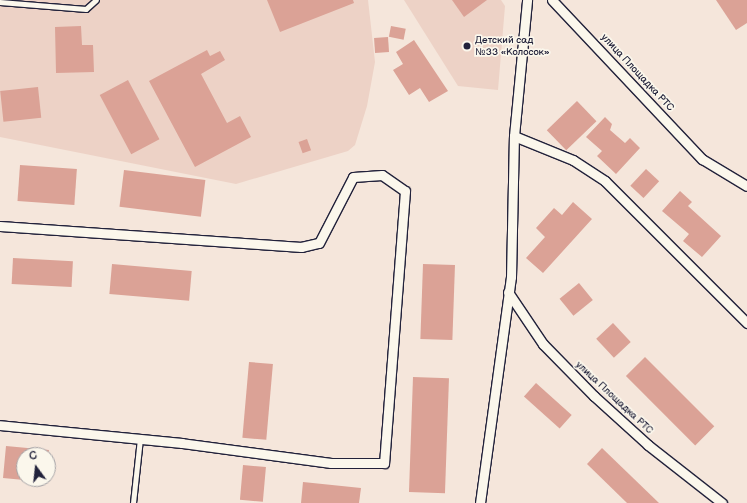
<!DOCTYPE html>
<meta charset="utf-8">
<style>
body{margin:0}
#map{position:relative;width:747px;height:503px;overflow:hidden;background:#f5e6db;font-family:"Balsamiq Sans",sans-serif}
div>[style]{position:absolute}
.built>*{inset:0;background:#edd2c6}
.building>*{inset:0;background:#dba296;transform-origin:0 0}
.roads{filter:drop-shadow(1px 0 #22223b) drop-shadow(-1px 0 #22223b) drop-shadow(0 1px #22223b) drop-shadow(0 -1px #22223b)}
.lane>*{height:4.5px;margin:-2.25px;padding:0 2.25px;transform-origin:2.25px;border-radius:2.25px;background:#fbf7ec}
.street>*{height:9px;margin:-4.5px;padding:0 4.5px;transform-origin:4.5px;border-radius:4.5px;background:#fbf7ec}
.dots>*{width:11px;height:11px;translate:-50% -50%;box-sizing:border-box;border:2px solid #fbf7ec;border-radius:50%}
span{translate:-50% -50%;white-space:nowrap;text-align:center;line-height:1.15;-webkit-text-stroke:3.5px #fbf7ec;paint-order:stroke}
.poi-label{font-size:10px;color:#22223b}
.left{translate:0 -50%;text-align:left}
.street-label{font-size:10px;color:#22223b}
.north{position:absolute;left:16px;top:447px;width:40px;height:40px;box-sizing:border-box;background:#fbf7ec;border:1px solid #a4a2a5;border-radius:50%;rotate:345deg;font-size:11px;font-weight:700;line-height:16px;text-align:center;color:#22223b}
.north::after{content:'';display:block;margin:auto;width:14px;height:18px;background:#22223b;clip-path:polygon(50% 0,100% 100%,50% 72%,0 100%)}
</style>
<div id="map">
<div class="built">
<i style="clip-path:polygon(0 0,368px 0,375px 62px,367px 106px,355px 145px,348px 151px,236px 184px,0 137px)"></i>
<i style="clip-path:polygon(404px 0,501px 0,505px 6px,498px 90px,458px 86px)"></i>
</div>
<div class="building">
<i style="clip-path:polygon(267px 0,353px 0,354px 3px,280px 32px)"></i>
<i style="clip-path:polygon(452px 0,487px 0,464px 17px)"></i>
<i style="clip-path:polygon(716px 0,747px 0,747px 23px,736px 30px)"></i>
<i style="clip-path:polygon(81px 26px,82px 45px,93px 45px,94px 72px,56px 73px,55px 27px)"></i>
<i style="left:391px;top:26px;width:15px;height:11px;rotate:11deg"></i>
<i style="left:388px;top:37px;width:15px;height:14px;rotate:86deg"></i>
<i style="clip-path:polygon(414px 40px,448px 91px,429px 102px,420px 88px,409px 95px,393px 70px,403px 64px,396px 52px)"></i>
<i style="clip-path:polygon(207px 50px,210px 56px,220px 51px,225px 60px,201px 74px,227px 123px,240px 116px,251px 137px,195px 167px,149px 81px)"></i>
<i style="left:128px;top:80px;width:67px;height:32px;rotate:62deg"></i>
<i style="left:38px;top:87px;width:31px;height:38px;rotate:84deg"></i>
<i style="left:577px;top:101px;width:28px;height:42px;rotate:46deg"></i>
<i style="clip-path:polygon(605px 117px,612px 124px,610px 130px,625px 143px,630px 138px,640px 148px,616px 174px,597px 156px,602px 151px,586px 137px)"></i>
<i style="left:307px;top:139px;width:12px;height:9px;rotate:70deg"></i>
<i style="left:20px;top:165px;width:57px;height:36px;rotate:4deg"></i>
<i style="left:646px;top:169px;width:18px;height:23px;rotate:43deg"></i>
<i style="left:124px;top:170px;width:82px;height:37px;rotate:7deg"></i>
<i style="clip-path:polygon(680px 191px,692px 202px,688px 206px,721px 236px,702px 257px,683px 241px,689px 234px,662px 211px)"></i>
<i style="clip-path:polygon(573px 202px,592px 219px,543px 273px,526px 258px,545px 237px,536px 228px,554px 208px,562px 215px)"></i>
<i style="left:13px;top:258px;width:60px;height:26px;rotate:3deg"></i>
<i style="left:112px;top:264px;width:80px;height:30px;rotate:5deg"></i>
<i style="left:423px;top:264px;width:32px;height:75px;rotate:2deg"></i>
<i style="left:579px;top:283px;width:22px;height:25px;rotate:51deg"></i>
<i style="left:613px;top:323px;width:26px;height:23px;rotate:47deg"></i>
<i style="left:645px;top:357px;width:98px;height:27px;rotate:45deg"></i>
<i style="left:249px;top:362px;width:24px;height:76px;rotate:5deg"></i>
<i style="left:413px;top:377px;width:36px;height:115px;rotate:2deg"></i>
<i style="left:536px;top:383px;width:48px;height:18px;rotate:42deg"></i>
<i style="clip-path:polygon(6px 446px,49px 450px,48px 455px,24px 455px,24px 480px,3px 478px)"></i>
<i style="clip-path:polygon(602px 448px,659px 503px,627px 503px,587px 464px)"></i>
<i style="left:243px;top:465px;width:23px;height:35px;rotate:5deg"></i>
<i style="clip-path:polygon(303px 482px,361px 488px,359px 503px,301px 503px)"></i>
</div>
<div class="roads">
<div class="lane">
<i style="left:0;top:2px;width:86px;rotate:4.7deg"></i>
<i style="left:86px;top:9px;width:13px;rotate:-42deg"></i>
<i style="left:133px;top:503px;width:64px;rotate:-83.8deg"></i>
</div>
<div class="street">
<i style="left:552px;top:0;width:219px;rotate:46.7deg"></i>
<i style="left:702px;top:159px;width:52px;rotate:31deg"></i>
<i style="left:514px;top:136px;width:64px;rotate:22.1deg"></i>
<i style="left:573px;top:160px;width:38px;rotate:33deg"></i>
<i style="left:605px;top:181px;width:201px;rotate:45deg"></i>
<i style="left:0;top:226px;width:302px;rotate:4deg"></i>
<i style="left:301px;top:247px;width:18px;rotate:-13deg"></i>
<i style="left:319px;top:243px;width:74px;rotate:-62.7deg"></i>
<i style="left:353px;top:177px;width:29px;rotate:-4deg"></i>
<i style="left:382px;top:175px;width:28px;rotate:35deg"></i>
<i style="left:405px;top:191px;width:273px;rotate:94.4deg"></i>
<i style="left:384px;top:463px;width:53px;rotate:180deg"></i>
<i style="left:331px;top:463px;width:150px;rotate:-172.4deg"></i>
<i style="left:182px;top:443px;width:183px;rotate:-174.4deg"></i>
<i style="left:508px;top:292px;width:63px;rotate:56.1deg"></i>
<i style="left:543px;top:344px;width:73px;rotate:45.6deg"></i>
<i style="left:594px;top:396px;width:73px;rotate:42.2deg"></i>
<i style="left:648px;top:445px;width:94px;rotate:38.1deg"></i>
<i style="left:480px;top:503px;width:228px;rotate:-82.2deg"></i>
<i style="left:511px;top:277px;width:141px;rotate:-88.8deg"></i>
<i style="left:514px;top:136px;width:137px;rotate:-84.5deg"></i>
</div>
</div>
<div class="dots">
<i style="left:467px;top:46px;background:#22223b"></i>
</div>
<div class="poi-label">
<span class="left" style="left:475px;top:46px">Детский сад<br>№33 «Колосок»</span>
</div>
<div class="street-label">
<span style="left:637px;top:73px;rotate:47deg">улица Площадка РТС</span>
<span style="left:614px;top:398px;rotate:43deg">улица Площадка РТС</span>
</div>
<div class="north">С</div>
</div>
